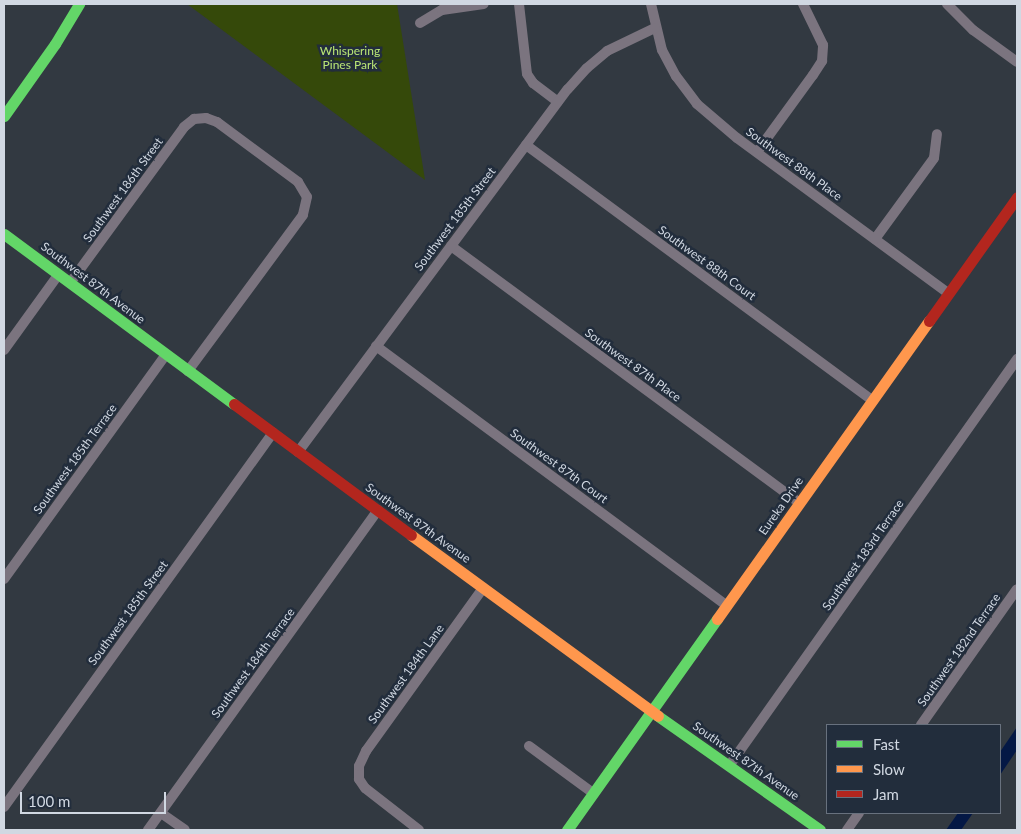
<!DOCTYPE html>
<style>
body{margin:0}
#map{position:relative;width:1021px;height:834px;overflow:hidden;background:#323941;font-family:Lato,sans-serif}
div>[style]{position:absolute}
.green>*{inset:0;background:#35490a}
.water>*{inset:0;background:#041845}
.street>*{height:10px;margin:-5px;padding:0 5px;transform-origin:5px;border-radius:5px;background:#7b747f}
.fast>*{height:11px;margin:-5.5px;padding:0 5.5px;transform-origin:5.5px;border-radius:5.5px;background:#63d668}
.slow>*{height:11px;margin:-5.5px;padding:0 5.5px;transform-origin:5.5px;border-radius:5.5px;background:#ff974d}
.jam>*{height:11px;margin:-5.5px;padding:0 5.5px;transform-origin:5.5px;border-radius:5.5px;background:#b3261e}
span{translate:-50% -50%;white-space:nowrap;text-align:center;line-height:1.15;-webkit-text-stroke:5px #222d3c;paint-order:stroke}
.park-label{font-size:12px;color:#bae675}
.street-label{font-size:12px;color:#d1d8e2}
.frame{position:absolute;inset:0;border:5px solid #d1d8e2;pointer-events:none}
.legend{position:absolute;left:826px;top:724px;width:175px;height:90px;box-sizing:border-box;background:#222d3c;border:1px solid #68717e;margin:0;padding:6px 9px;list-style:none;font-size:15px;color:#d1d8e2}
.legend li{display:flex;align-items:center;gap:10px;height:25px}
.legend b{width:25px;border:1px solid #68717e}
.scale{position:absolute;left:20px;top:792px;width:146px;height:22px;box-sizing:border-box;border:2px solid #d1d8e2;border-top:0;padding-left:6px;font-size:15px;line-height:18px;white-space:nowrap;color:#d1d8e2;-webkit-text-stroke:4px #222d3c;paint-order:stroke}
</style>
<div id="map">
<div class="green">
<i style="clip-path:polygon(187px 4px,397px 4px,425px 180px)"></i>
</div>
<div class="water">
<i style="clip-path:polygon(1017px 727px,1017px 750px,1000px 775px,1000px 752px)"></i>
<i style="clip-path:polygon(958px 813px,973px 813px,961px 830px,946px 830px)"></i>
</div>
<div class="street">
<i style="left:519px;top:4px;width:70px;rotate:83.5deg"></i>
<i style="left:527px;top:74px;width:11px;rotate:56deg"></i>
<i style="left:533px;top:83px;width:31px;rotate:37deg"></i>
<i style="left:651px;top:4px;width:47px;rotate:76.6deg"></i>
<i style="left:662px;top:50px;width:30px;rotate:62deg"></i>
<i style="left:676px;top:76px;width:35px;rotate:53deg"></i>
<i style="left:697px;top:104px;width:52px;rotate:40.4deg"></i>
<i style="left:737px;top:138px;width:263px;rotate:36.3deg"></i>
<i style="left:947px;top:4px;width:37px;rotate:45deg"></i>
<i style="left:973px;top:30px;width:54px;rotate:36deg"></i>
<i style="left:420px;top:23px;width:26px;rotate:-31deg"></i>
<i style="left:442px;top:10px;width:42px;rotate:-8.1deg"></i>
<i style="left:526px;top:145px;width:431px;rotate:36.4deg"></i>
<i style="left:757px;top:152px;width:95px;rotate:-54deg"></i>
<i style="left:813px;top:75px;width:17px;rotate:-57deg"></i>
<i style="left:822px;top:61px;width:16px;rotate:-86deg"></i>
<i style="left:823px;top:45px;width:46px;rotate:-116deg"></i>
<i style="left:875px;top:239px;width:100px;rotate:-53.9deg"></i>
<i style="left:934px;top:158px;width:24px;rotate:-83deg"></i>
<i style="left:451px;top:246px;width:433px;rotate:36.4deg"></i>
<i style="left:70px;top:283px;width:193px;rotate:-53.8deg"></i>
<i style="left:184px;top:127px;width:13px;rotate:-39deg"></i>
<i style="left:194px;top:119px;width:12px;rotate:-5deg"></i>
<i style="left:206px;top:118px;width:12px;rotate:20deg"></i>
<i style="left:217px;top:122px;width:101px;rotate:36.5deg"></i>
<i style="left:298px;top:182px;width:17px;rotate:59deg"></i>
<i style="left:307px;top:197px;width:18px;rotate:103deg"></i>
<i style="left:303px;top:215px;width:194px;rotate:126.4deg"></i>
<i style="left:376px;top:346px;width:437px;rotate:36.5deg"></i>
<i style="left:4px;top:350px;width:92px;rotate:-54.2deg"></i>
<i style="left:298px;top:452px;width:452px;rotate:-53.4deg"></i>
<i style="left:568px;top:89px;width:28px;rotate:-48deg"></i>
<i style="left:587px;top:68px;width:26px;rotate:-40deg"></i>
<i style="left:607px;top:51px;width:53px;rotate:-25.6deg"></i>
<i style="left:4px;top:579px;width:277px;rotate:-54.2deg"></i>
<i style="left:921px;top:725px;width:166px;rotate:-54.8deg"></i>
<i style="left:529px;top:746px;width:79px;rotate:36.3deg"></i>
<i style="left:729px;top:766px;width:499px;rotate:-54.7deg"></i>
<i style="left:4px;top:807px;width:461px;rotate:-54.3deg"></i>
<i style="left:161px;top:813px;width:29px;rotate:35deg"></i>
<i style="left:148px;top:830px;width:394px;rotate:-54.3deg"></i>
<i style="left:419px;top:830px;width:68px;rotate:-142.1deg"></i>
<i style="left:365px;top:788px;width:11px;rotate:-124deg"></i>
<i style="left:359px;top:779px;width:13px;rotate:-90deg"></i>
<i style="left:359px;top:766px;width:17px;rotate:-65deg"></i>
<i style="left:366px;top:751px;width:201px;rotate:-54.3deg"></i>
<i style="left:847px;top:830px;width:21px;rotate:-55deg"></i>
</div>
<div class="fast">
<i style="left:4px;top:116px;width:88px;rotate:-54.7deg"></i>
<i style="left:55px;top:44px;width:47px;rotate:-59deg"></i>
<i style="left:4px;top:234px;width:286px;rotate:36.5deg"></i>
<i style="left:658px;top:716px;width:198px;rotate:35.1deg"></i>
<i style="left:567px;top:830px;width:259px;rotate:-54.6deg"></i>
</div>
<div class="slow">
<i style="left:411px;top:535px;width:306px;rotate:36.2deg"></i>
<i style="left:717px;top:619px;width:366px;rotate:-54.6deg"></i>
</div>
<div class="jam">
<i style="left:929px;top:321px;width:152px;rotate:-54.6deg"></i>
<i style="left:234px;top:404px;width:220px;rotate:36.5deg"></i>
</div>
<div class="park-label">
<span style="left:350px;top:58px">Whispering<br>Pines Park</span>
</div>
<div class="street-label">
<span style="left:794px;top:164px;rotate:36deg">Southwest 88th Place</span>
<span style="left:123px;top:190px;rotate:-54deg">Southwest 186th Street</span>
<span style="left:455px;top:219px;rotate:-53deg">Southwest 185th Street</span>
<span style="left:707px;top:263px;rotate:36deg">Southwest 88th Court</span>
<span style="left:93px;top:283px;rotate:37deg">Southwest 87th Avenue</span>
<span style="left:633px;top:365px;rotate:36deg">Southwest 87th Place</span>
<span style="left:75px;top:459px;rotate:-54deg">Southwest 185th Terrace</span>
<span style="left:559px;top:466px;rotate:36deg">Southwest 87th Court</span>
<span style="left:781px;top:506px;rotate:-55deg">Eureka Drive</span>
<span style="left:418px;top:523px;rotate:36deg">Southwest 87th Avenue</span>
<span style="left:863px;top:555px;rotate:-55deg">Southwest 183rd Terrace</span>
<span style="left:128px;top:613px;rotate:-54deg">Southwest 185th Street</span>
<span style="left:959px;top:650px;rotate:-55deg">Southwest 182nd Terrace</span>
<span style="left:253px;top:663px;rotate:-54deg">Southwest 184th Terrace</span>
<span style="left:406px;top:674px;rotate:-54deg">Southwest 184th Lane</span>
<span style="left:746px;top:761px;rotate:35deg">Southwest 87th Avenue</span>
</div>
<div class="frame"></div>
<ul class="legend">
<li><b style="height:6px;background:#63d668"></b>Fast</li>
<li><b style="height:6px;background:#ff974d"></b>Slow</li>
<li><b style="height:6px;background:#b3261e"></b>Jam</li>
</ul>
<div class="scale">100 m</div>
</div>
